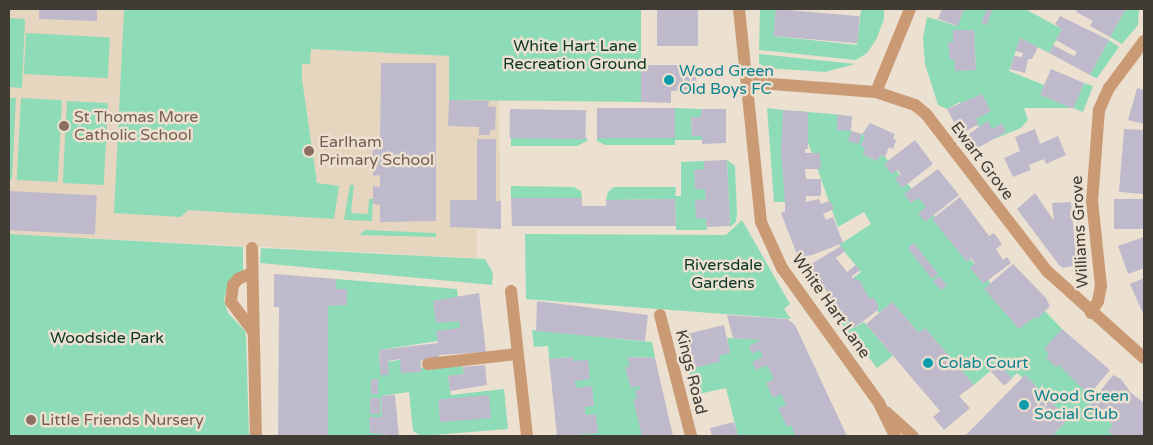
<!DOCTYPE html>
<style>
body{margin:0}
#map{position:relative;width:1153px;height:445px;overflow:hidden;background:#ece0d0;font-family:"Varela Round",sans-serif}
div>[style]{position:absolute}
.built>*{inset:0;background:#e6d5bf}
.green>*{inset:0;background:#8edcb7;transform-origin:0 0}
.building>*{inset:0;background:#bebacb;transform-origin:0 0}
.minor>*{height:12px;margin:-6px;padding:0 6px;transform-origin:6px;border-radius:6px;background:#ca9a74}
.dots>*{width:14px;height:14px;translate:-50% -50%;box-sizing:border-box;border:2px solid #ece0d0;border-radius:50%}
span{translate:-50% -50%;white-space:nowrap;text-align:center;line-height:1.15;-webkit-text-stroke:5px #ece0d0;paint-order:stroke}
.park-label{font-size:16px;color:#083524}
.culture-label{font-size:16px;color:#0d838f}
.left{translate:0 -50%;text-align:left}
.education-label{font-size:16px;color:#785e54}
.street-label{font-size:16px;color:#403c35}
.frame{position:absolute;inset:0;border:10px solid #403c35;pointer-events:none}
</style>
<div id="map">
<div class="built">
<i style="clip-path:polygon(9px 9px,124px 9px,123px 39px,449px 56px,498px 75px,501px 229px,477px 229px,477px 258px,9px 234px)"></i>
</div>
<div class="green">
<i style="clip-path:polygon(124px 9px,641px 9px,641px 102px,449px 100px,449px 56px,311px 49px,310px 64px,302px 64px,302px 79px,317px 183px,339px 186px,334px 219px,188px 210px,181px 217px,114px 213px)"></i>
<i style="clip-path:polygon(760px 9px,776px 9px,774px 36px,857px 45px,861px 9px,884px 10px,884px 19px,876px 40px,867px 53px,856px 60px,759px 50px)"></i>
<i style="clip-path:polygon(evenodd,964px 9px,1025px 9px,1062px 29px,1049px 53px,1020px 38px,1009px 71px,1044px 85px,1041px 95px,1073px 108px,1084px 83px,1093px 86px,1083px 112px,1073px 108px,1024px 108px,1028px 120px,1021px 128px,989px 141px,960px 102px,947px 109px,938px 105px,925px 64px,923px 38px,927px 17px,957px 26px,964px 9px,974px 30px,976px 69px,960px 71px,958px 31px,974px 30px)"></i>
<i style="clip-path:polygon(1126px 9px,1139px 9px,1138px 25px,1122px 44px,1110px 37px)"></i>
<i style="clip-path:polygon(9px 18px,25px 19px,22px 88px,9px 87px)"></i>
<i style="left:26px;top:33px;width:84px;height:41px;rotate:3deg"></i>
<i style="clip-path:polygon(1109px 40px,1119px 47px,1097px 78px,1090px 75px)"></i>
<i style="clip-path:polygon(759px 54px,855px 64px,825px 72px,766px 68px,759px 63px)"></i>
<i style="clip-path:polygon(9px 98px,16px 98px,12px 179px,9px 179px)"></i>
<i style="left:21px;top:98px;width:41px;height:82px;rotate:3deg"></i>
<i style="left:67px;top:101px;width:41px;height:82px;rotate:3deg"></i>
<i style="clip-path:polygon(675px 108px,701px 109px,701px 117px,691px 117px,692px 136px,702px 136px,702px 140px,675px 140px,675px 145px,605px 145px,597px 141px,597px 138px,675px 138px)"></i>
<i style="clip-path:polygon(767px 108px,783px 110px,785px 202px,774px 202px)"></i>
<i style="clip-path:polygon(797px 111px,843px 115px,851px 131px,870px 137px,863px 155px,877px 161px,880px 155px,885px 157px,1022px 321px,1045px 311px,1064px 331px,1047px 350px,1089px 391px,1089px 396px,1136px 436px,1057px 436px,1054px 434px,1068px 419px,1025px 375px,1023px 378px,1017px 373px,1012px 378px,998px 364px,974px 385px,925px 328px,919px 333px,892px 302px,879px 313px,853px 278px,861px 272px,839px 245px,871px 224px,864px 212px,838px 227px)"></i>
<i style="clip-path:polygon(511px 138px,587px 138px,587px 141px,577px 146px,511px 146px)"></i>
<i style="clip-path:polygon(727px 160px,735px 166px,737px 214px,736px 222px,730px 227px)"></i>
<i style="clip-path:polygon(704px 161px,704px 169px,695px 189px,705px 189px,706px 199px,696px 218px,706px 218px,707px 230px,676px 230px,675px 199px,606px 200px,608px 192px,614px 187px,676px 187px,675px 196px,681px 196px,681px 162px)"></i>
<i style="clip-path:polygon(350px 185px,354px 185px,351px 213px,368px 214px,369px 199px,373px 199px,372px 221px,344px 220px)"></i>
<i style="clip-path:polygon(511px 186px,574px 187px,581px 191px,582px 198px,511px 198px)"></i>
<i style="clip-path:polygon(742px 220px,790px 304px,784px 309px,791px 319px,526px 299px,525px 234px,726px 235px)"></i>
<i style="clip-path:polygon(365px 230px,436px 233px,436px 237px,359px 235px)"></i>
<i style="clip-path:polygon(9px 234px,243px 247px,243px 273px,228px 283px,224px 300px,228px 313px,245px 331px,246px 337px,249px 436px,9px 436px)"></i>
<i style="clip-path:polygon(261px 248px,485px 259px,493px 273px,492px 285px,260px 263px)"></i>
<i style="clip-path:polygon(336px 279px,457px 289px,464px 337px,379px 350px,379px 363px,420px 357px,421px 368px,462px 364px,464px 374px,448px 376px,451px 395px,504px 389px,508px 429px,421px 436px,413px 431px,409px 392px,381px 396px,383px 436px,328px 436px,328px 306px,336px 289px)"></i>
<i style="clip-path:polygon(830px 296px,854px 328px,864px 322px,893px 356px,877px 368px,824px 301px)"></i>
<i style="clip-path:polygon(532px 330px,652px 342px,655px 358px,633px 357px,651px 436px,579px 436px,570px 357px,549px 359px,548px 346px,534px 347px)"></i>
<i style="clip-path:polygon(727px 338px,760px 339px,804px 436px,738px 436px,726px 388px,694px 395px,688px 369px,707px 365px,717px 354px,730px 353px)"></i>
</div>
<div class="building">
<i style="clip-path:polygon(39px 9px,97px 9px,97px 21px,39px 19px)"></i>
<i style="left:657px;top:9px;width:41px;height:37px"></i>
<i style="left:776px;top:9px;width:84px;height:27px;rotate:5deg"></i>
<i style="clip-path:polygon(942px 9px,964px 9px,958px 26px,938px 19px)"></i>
<i style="clip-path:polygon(987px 9px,992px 11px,987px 25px,981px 23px)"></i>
<i style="clip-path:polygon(1077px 9px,1126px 9px,1110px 37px,1090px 26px,1093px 21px,1076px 12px)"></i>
<i style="clip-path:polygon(1060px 16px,1109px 40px,1090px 75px,1049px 53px,1053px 45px,1074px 56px,1077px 52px,1056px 40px,1062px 29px,1055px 24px)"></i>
<i style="clip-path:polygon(953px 30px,974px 30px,976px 70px,955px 71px,954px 59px,950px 59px,949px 51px,948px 42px,953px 42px)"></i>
<i style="clip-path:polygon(1020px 38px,1038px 47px,1032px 59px,1028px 59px,1025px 73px,1010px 69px,1014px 56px,1022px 57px,1023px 53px,1015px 51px)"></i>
<i style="clip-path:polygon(381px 63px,436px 63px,436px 221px,380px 222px,380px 205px,373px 204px,373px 186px,380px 187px,380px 175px,373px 176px,373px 143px,380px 143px)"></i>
<i style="clip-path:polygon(641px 65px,694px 65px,698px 90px,671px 91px,671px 103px,641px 102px)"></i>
<i style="left:1051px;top:69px;width:36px;height:28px;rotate:23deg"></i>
<i style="clip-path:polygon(1137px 88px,1144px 90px,1144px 124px,1128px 120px)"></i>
<i style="clip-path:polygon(982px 94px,991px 111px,976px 119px,979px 124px,960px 134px,947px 109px)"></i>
<i style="clip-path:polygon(449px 100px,489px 101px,488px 106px,496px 107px,495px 130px,490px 130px,490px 135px,479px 135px,479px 127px,448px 126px)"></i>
<i style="left:675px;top:108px;width:30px;height:78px;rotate:90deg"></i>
<i style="left:510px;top:109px;width:76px;height:29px;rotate:1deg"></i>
<i style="clip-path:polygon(701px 109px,726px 109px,726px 143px,702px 144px,702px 136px,692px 136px,691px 117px,701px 117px)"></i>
<i style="clip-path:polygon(783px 110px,808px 112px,808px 149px,805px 149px,805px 153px,820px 153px,821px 169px,805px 169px,806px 179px,821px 179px,821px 196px,806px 196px,806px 202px,819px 199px,821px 204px,830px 201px,834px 209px,823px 214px,826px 220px,833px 217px,843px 243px,799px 260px,781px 213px,785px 211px,785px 202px,781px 152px)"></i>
<i style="clip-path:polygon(837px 115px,852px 116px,851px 131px,862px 134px,859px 144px,848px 141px,851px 131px,837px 130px)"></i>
<i style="clip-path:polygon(988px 121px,992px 129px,1002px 123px,1006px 132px,976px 149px,967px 135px)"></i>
<i style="clip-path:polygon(870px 123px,895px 134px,893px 138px,896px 140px,893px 149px,889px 147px,885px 157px,880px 155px,877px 161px,863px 155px,865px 148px,861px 146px,865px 136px,862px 134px)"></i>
<i style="clip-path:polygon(1035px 129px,1040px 144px,1058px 136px,1066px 155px,1046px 164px,1044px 159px,1029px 165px,1031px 170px,1013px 177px,1004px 158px,1020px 151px,1015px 137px)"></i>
<i style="clip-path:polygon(1124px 129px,1144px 130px,1144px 194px,1119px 192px)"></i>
<i style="clip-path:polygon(477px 139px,496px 139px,496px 201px,501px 201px,501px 229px,450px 227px,450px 200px,477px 200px)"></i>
<i style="clip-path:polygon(915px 140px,933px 164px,902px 188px,895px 179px,901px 174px,897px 170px,892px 174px,884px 164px)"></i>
<i style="clip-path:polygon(727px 160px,730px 226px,707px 227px,706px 218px,696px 219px,695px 200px,706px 199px,705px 189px,695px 189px,694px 170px,704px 169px,704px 161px)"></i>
<i style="clip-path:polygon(938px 169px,959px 195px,925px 222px,918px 213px,926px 207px,919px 198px,911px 203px,904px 194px)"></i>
<i style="left:9px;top:191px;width:88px;height:39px;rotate:3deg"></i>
<i style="clip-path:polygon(1035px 193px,1054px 221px,1052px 203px,1071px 202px,1076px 256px,1079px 257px,1072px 266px,1063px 268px,1059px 265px,1017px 209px)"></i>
<i style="clip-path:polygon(960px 197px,989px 236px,994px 233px,1002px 244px,996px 249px,1003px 260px,1007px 257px,1011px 263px,983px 284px,970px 268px,975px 264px,971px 258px,967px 262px,932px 219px)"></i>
<i style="clip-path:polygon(511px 198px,582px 198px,582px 206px,606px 206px,606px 200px,675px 199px,676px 226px,512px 226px)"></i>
<i style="left:1144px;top:199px;width:30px;height:30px;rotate:90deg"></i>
<i style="clip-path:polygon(1144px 237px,1144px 268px,1128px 274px,1118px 246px)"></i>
<i style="left:914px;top:243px;width:39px;height:8px;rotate:52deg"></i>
<i style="clip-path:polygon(841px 246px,845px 251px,836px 258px,847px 272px,856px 265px,860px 270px,851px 277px,860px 281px,870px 299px,873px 297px,878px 305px,878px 310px,854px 328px,808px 266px)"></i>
<i style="clip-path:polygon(1013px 264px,1046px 298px,1050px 306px,1037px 319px,1035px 317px,1019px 329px,984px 289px)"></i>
<i style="clip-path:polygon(274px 274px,336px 279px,336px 289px,347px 289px,347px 305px,328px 306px,328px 436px,278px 436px,279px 307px,274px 307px)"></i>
<i style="left:939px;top:276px;width:12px;height:8px;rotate:48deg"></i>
<i style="clip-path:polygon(1144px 278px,1144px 316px,1130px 284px)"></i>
<i style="clip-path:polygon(479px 293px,486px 352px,439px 355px,439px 358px,420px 361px,422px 372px,401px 373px,400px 359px,388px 361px,389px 375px,380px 375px,379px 350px,438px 343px,436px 331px,460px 328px,459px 321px,436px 323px,433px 301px)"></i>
<i style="clip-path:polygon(537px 301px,648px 315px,645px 341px,536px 331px)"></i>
<i style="clip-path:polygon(892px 302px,919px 333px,925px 328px,974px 385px,959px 396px,970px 408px,944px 430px,933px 417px,940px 411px,866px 324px)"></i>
<i style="clip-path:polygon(727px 315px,787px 319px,795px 325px,847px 436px,792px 436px,795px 435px,791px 425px,787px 427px,778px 408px,786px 405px,781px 394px,773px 398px,766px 383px,774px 379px,767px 365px,756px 370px,752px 362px,763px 357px,760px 350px,752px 354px,749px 346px,761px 340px,733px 338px)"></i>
<i style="clip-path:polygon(724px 325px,730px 353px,719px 356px,720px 362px,688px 369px,683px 335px)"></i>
<i style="clip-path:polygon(1062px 329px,1110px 370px,1089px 395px,1059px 365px,1056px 367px,1046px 358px,1049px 354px,1044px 349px)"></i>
<i style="clip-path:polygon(573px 357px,573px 361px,588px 360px,590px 379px,575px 381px,576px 388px,592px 386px,594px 406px,585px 407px,585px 411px,586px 415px,596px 414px,598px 433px,557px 436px,549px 359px)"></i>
<i style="clip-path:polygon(627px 357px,655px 358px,673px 436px,642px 436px,633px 399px,637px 399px,635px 391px,640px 389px,640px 386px,631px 388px,625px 367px,630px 366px)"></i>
<i style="left:998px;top:363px;width:21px;height:11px;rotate:47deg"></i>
<i style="clip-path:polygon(485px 365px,487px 385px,450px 391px,448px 376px,464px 374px,463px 367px)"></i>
<i style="clip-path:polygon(1025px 375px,1068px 419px,1054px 434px,1057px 436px,965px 436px)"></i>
<i style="clip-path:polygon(1113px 375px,1121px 379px,1131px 393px,1144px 403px,1144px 436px,1114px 436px,1108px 431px,1113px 425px,1089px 405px)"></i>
<i style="left:371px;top:379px;width:7px;height:15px"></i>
<i style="clip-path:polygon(395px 395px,399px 436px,370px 433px,369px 417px,382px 417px,381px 396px)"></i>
<i style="left:489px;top:395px;width:23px;height:51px;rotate:85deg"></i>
<i style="left:370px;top:398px;width:10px;height:16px"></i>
<i style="clip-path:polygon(1086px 408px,1091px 412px,1085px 419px,1080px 416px)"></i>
<i style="clip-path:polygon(734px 422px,738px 436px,712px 436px,710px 428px)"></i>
</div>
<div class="minor">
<i style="left:739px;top:9px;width:214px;rotate:84.1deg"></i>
<i style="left:761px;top:222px;width:51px;rotate:65.5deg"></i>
<i style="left:782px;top:268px;width:166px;rotate:54.3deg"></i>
<i style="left:879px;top:403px;width:37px;rotate:64deg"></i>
<i style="left:747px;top:82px;width:129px;rotate:4.4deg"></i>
<i style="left:876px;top:92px;width:41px;rotate:18.4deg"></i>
<i style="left:915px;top:105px;width:14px;rotate:39deg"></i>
<i style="left:926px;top:114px;width:198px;rotate:52.4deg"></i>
<i style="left:1047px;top:271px;width:130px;rotate:41.9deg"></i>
<i style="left:876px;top:92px;width:90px;rotate:-67.7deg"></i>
<i style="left:252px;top:248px;width:188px;rotate:88.8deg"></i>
<i style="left:252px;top:273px;width:15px;rotate:157deg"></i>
<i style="left:238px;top:279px;width:8px;rotate:130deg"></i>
<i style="left:233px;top:285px;width:17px;rotate:97deg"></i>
<i style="left:231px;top:302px;width:36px;rotate:53deg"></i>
<i style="left:511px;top:291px;width:146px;rotate:83.7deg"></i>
<i style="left:1091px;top:313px;width:14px;rotate:-60deg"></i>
<i style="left:1098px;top:301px;width:15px;rotate:-79deg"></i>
<i style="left:1101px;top:286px;width:85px;rotate:-96deg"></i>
<i style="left:1092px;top:201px;width:91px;rotate:-85.6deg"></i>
<i style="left:1099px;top:110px;width:24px;rotate:-66deg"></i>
<i style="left:1109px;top:88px;width:59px;rotate:-53.3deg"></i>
<i style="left:660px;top:315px;width:125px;rotate:75.6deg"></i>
<i style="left:428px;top:364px;width:90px;rotate:-6.4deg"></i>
<i style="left:886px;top:412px;width:36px;rotate:42deg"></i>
</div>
<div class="dots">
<i style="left:669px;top:80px;background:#0f9aa8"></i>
<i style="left:64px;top:126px;background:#8d6e63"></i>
<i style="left:309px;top:151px;background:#8d6e63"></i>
<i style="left:928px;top:363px;background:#0f9aa8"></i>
<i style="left:1024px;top:405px;background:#0f9aa8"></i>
<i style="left:31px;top:420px;background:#8d6e63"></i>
</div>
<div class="park-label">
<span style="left:575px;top:55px">White Hart Lane<br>Recreation Ground</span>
<span style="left:723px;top:274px">Riversdale<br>Gardens</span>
<span style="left:107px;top:338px">Woodside Park</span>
</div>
<div class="culture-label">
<span class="left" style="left:679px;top:80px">Wood Green<br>Old Boys FC</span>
<span class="left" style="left:938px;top:363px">Colab Court</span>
<span class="left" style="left:1034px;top:405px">Wood Green<br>Social Club</span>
</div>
<div class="education-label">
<span class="left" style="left:74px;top:126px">St Thomas More<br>Catholic School</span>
<span class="left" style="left:319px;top:151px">Earlham<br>Primary School</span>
<span class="left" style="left:41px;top:420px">Little Friends Nursery</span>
</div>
<div class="street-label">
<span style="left:982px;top:161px;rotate:53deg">Ewart Grove</span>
<span style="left:1080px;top:232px;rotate:-93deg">Williams Grove</span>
<span style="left:831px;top:306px;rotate:55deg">White Hart Lane</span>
<span style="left:691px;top:372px;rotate:76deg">Kings Road</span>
</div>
<div class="frame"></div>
</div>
